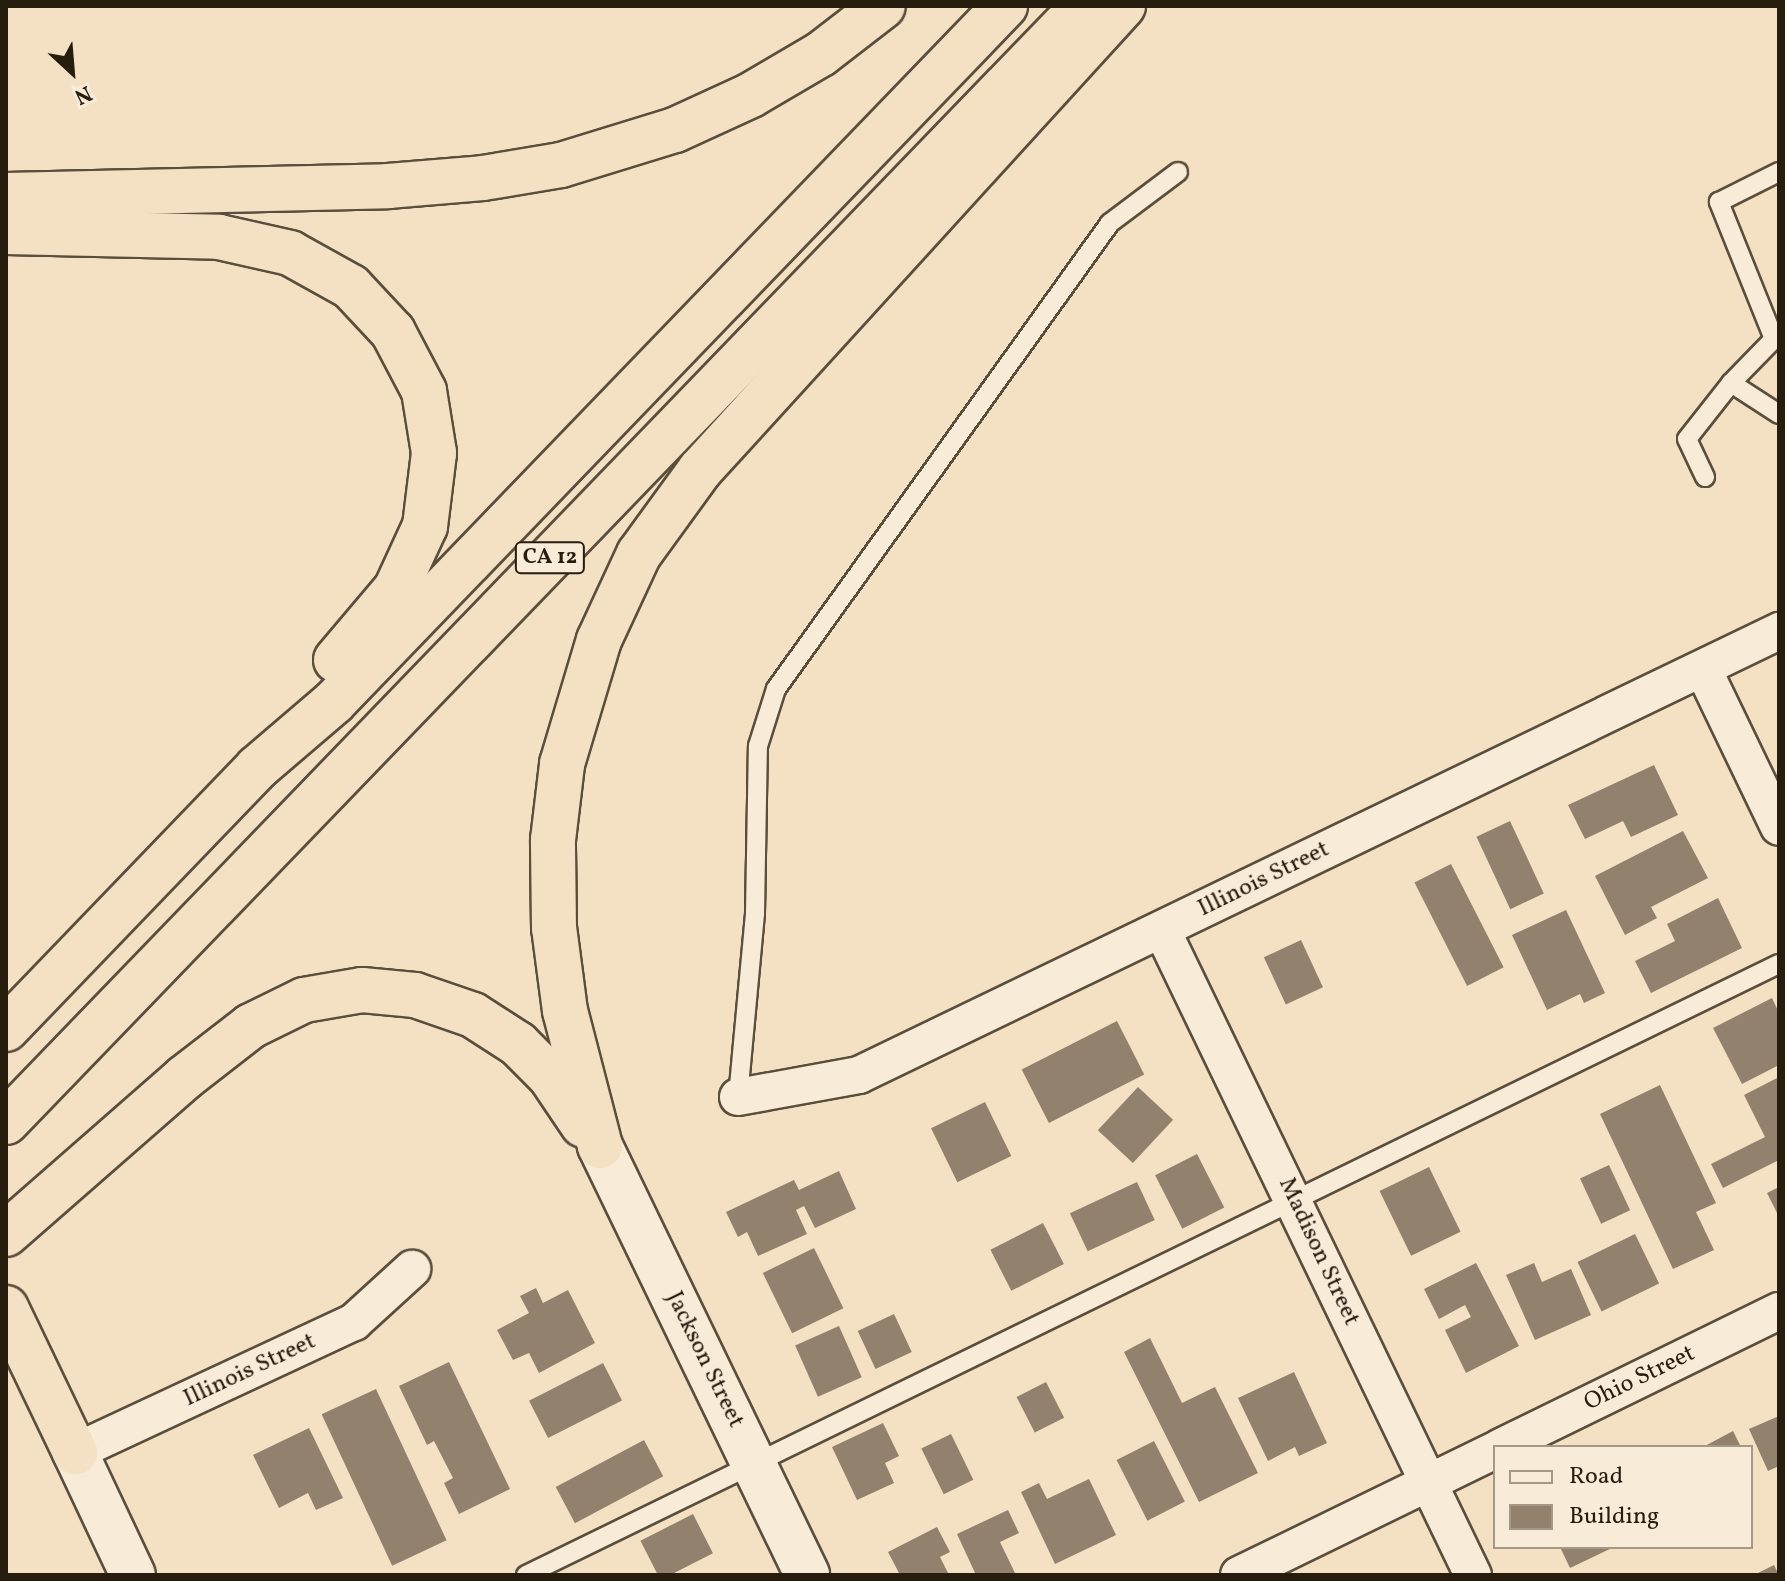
<!DOCTYPE html>
<style>
body{margin:0}
#map{position:relative;width:1785px;height:1581px;overflow:hidden;background:#f4e0c3;font-family:Vollkorn,serif}
div>[style]{position:absolute}
.building>*{inset:0;background:#92826d;transform-origin:0 0}
.roads{filter:drop-shadow(2px 0 #5a4e3c) drop-shadow(-2px 0 #5a4e3c) drop-shadow(0 2px #5a4e3c) drop-shadow(0 -2px #5a4e3c)}
.service>*{height:18px;margin:-9px;padding:0 9px;transform-origin:9px;border-radius:9px;background:#f8ebd8}
.minor>*{height:36px;margin:-18px;padding:0 18px;transform-origin:18px;border-radius:18px;background:#f8ebd8}
.tertiary>*{height:44px;margin:-22px;padding:0 22px;transform-origin:22px;border-radius:22px;background:#f8ebd8}
.trunk>*{height:44px;margin:-22px;padding:0 22px;transform-origin:22px;border-radius:22px;background:#f4e0c3}
span{translate:-50% -50%;white-space:nowrap;text-align:center;line-height:1.15;-webkit-text-stroke:8px #f8ebd8;paint-order:stroke}
.shield-label span{padding:2px 6px;background:#f8ebd8;border:2px solid;border-radius:6px;-webkit-text-stroke-width:0}
.shield-label{font-size:22px;color:#271d0f;font-weight:700}
.street-label{font-size:24px;color:#271d0f}
.frame{position:absolute;inset:0;border:8px solid #271d0f;pointer-events:none}
.legend{position:absolute;left:1493px;top:1445px;width:260px;height:104px;box-sizing:border-box;background:#f8ebd8;border:2px solid #a49988;margin:0;padding:10px 14px;list-style:none;font-size:24px;color:#271d0f}
.legend li{display:flex;align-items:center;gap:16px;height:40px}
.legend b{width:40px;border:2px solid #a49988}
.north{position:absolute;left:32px;top:32px;width:80px;height:80px;-webkit-text-stroke:6px #f8ebd8;paint-order:stroke;rotate:154deg;font-size:22px;font-weight:700;line-height:32px;text-align:center;color:#271d0f}
.north::after{content:'';display:block;margin:auto;width:28px;height:36px;background:#271d0f;clip-path:polygon(50% 0,100% 100%,50% 72%,0 100%)}
</style>
<div id="map">
<div class="building">
<i style="clip-path:polygon(1654px 765px,1678px 815px,1631px 837px,1623px 821px,1585px 839px,1568px 805px)"></i>
<i style="left:1510px;top:821px;width:80px;height:37px;rotate:65deg"></i>
<i style="clip-path:polygon(1683px 831px,1708px 878px,1651px 907px,1657px 918px,1625px 935px,1595px 876px)"></i>
<i style="left:1451px;top:864px;width:116px;height:41px;rotate:63deg"></i>
<i style="clip-path:polygon(1718px 898px,1742px 948px,1651px 993px,1635px 961px,1675px 941px,1667px 924px)"></i>
<i style="clip-path:polygon(1566px 910px,1605px 993px,1584px 1003px,1580px 994px,1547px 1010px,1512px 935px)"></i>
<i style="left:1301px;top:940px;width:52px;height:41px;rotate:65deg"></i>
<i style="clip-path:polygon(1772px 998px,1779px 1013px,1779px 1065px,1742px 1084px,1713px 1028px)"></i>
<i style="left:1117px;top:1021px;width:60px;height:107px;rotate:63deg"></i>
<i style="clip-path:polygon(1779px 1077px,1779px 1160px,1723px 1188px,1711px 1164px,1765px 1137px,1744px 1095px)"></i>
<i style="clip-path:polygon(1660px 1085px,1716px 1203px,1696px 1212px,1714px 1250px,1673px 1269px,1600px 1114px)"></i>
<i style="left:1138px;top:1087px;width:48px;height:59px;rotate:43deg"></i>
<i style="left:985px;top:1102px;width:60px;height:60px;rotate:64deg"></i>
<i style="left:1197px;top:1154px;width:60px;height:47px;rotate:63deg"></i>
<i style="left:1609px;top:1165px;width:50px;height:32px;rotate:65deg"></i>
<i style="left:1429px;top:1167px;width:72px;height:55px;rotate:64deg"></i>
<i style="clip-path:polygon(839px 1171px,856px 1209px,815px 1228px,804px 1206px,796px 1210px,807px 1234px,758px 1256px,747px 1232px,738px 1237px,726px 1212px,794px 1180px,799px 1190px)"></i>
<i style="left:1137px;top:1182px;width:42px;height:74px;rotate:65deg"></i>
<i style="clip-path:polygon(1779px 1187px,1779px 1217px,1767px 1193px)"></i>
<i style="left:1043px;top:1223px;width:46px;height:59px;rotate:63deg"></i>
<i style="left:1635px;top:1234px;width:55px;height:64px;rotate:64deg"></i>
<i style="left:814px;top:1248px;width:67px;height:57px;rotate:64deg"></i>
<i style="clip-path:polygon(1476px 1263px,1519px 1346px,1466px 1373px,1445px 1330px,1471px 1317px,1465px 1305px,1439px 1319px,1424px 1289px)"></i>
<i style="clip-path:polygon(1534px 1263px,1542px 1282px,1571px 1269px,1591px 1315px,1535px 1340px,1506px 1275px)"></i>
<i style="clip-path:polygon(536px 1288px,543px 1303px,568px 1290px,595px 1343px,539px 1373px,529px 1353px,513px 1360px,497px 1330px,529px 1313px,520px 1296px)"></i>
<i style="left:894px;top:1314px;width:42px;height:40px;rotate:65deg"></i>
<i style="left:839px;top:1326px;width:56px;height:48px;rotate:66deg"></i>
<i style="clip-path:polygon(1150px 1338px,1182px 1403px,1215px 1387px,1258px 1473px,1199px 1502px,1124px 1352px)"></i>
<i style="clip-path:polygon(449px 1362px,510px 1489px,459px 1514px,444px 1483px,453px 1478px,434px 1441px,427px 1445px,399px 1386px)"></i>
<i style="left:603px;top:1363px;width:42px;height:83px;rotate:63deg"></i>
<i style="clip-path:polygon(1294px 1372px,1327px 1443px,1299px 1456px,1295px 1447px,1268px 1461px,1238px 1398px)"></i>
<i style="left:1046px;top:1382px;width:40px;height:33px;rotate:63deg"></i>
<i style="left:376px;top:1389px;width:167px;height:60px;rotate:65deg"></i>
<i style="clip-path:polygon(1779px 1416px,1779px 1466px,1768px 1471px,1749px 1429px)"></i>
<i style="clip-path:polygon(883px 1423px,899px 1456px,885px 1463px,894px 1483px,857px 1500px,832px 1447px)"></i>
<i style="clip-path:polygon(309px 1428px,343px 1498px,316px 1510px,308px 1493px,279px 1508px,253px 1455px)"></i>
<i style="clip-path:polygon(1733px 1431px,1741px 1447px,1703px 1447px)"></i>
<i style="left:951px;top:1434px;width:51px;height:33px;rotate:64deg"></i>
<i style="left:644px;top:1440px;width:41px;height:100px;rotate:62deg"></i>
<i style="left:1154px;top:1441px;width:68px;height:42px;rotate:63deg"></i>
<i style="clip-path:polygon(1089px 1479px,1116px 1535px,1055px 1564px,1021px 1492px,1039px 1483px,1047px 1499px)"></i>
<i style="clip-path:polygon(1008px 1510px,1019px 1533px,1000px 1542px,1016px 1575px,976px 1575px,957px 1534px)"></i>
<i style="left:693px;top:1514px;width:44px;height:59px;rotate:63deg"></i>
<i style="clip-path:polygon(937px 1527px,950px 1552px,940px 1557px,949px 1575px,900px 1575px,888px 1552px)"></i>
<i style="clip-path:polygon(1560px 1547px,1614px 1547px,1570px 1568px)"></i>
<i style="clip-path:polygon(1774px 1565px,1779px 1575px,1754px 1575px)"></i>
</div>
<div class="roads">
<div class="service">
<i style="left:1731px;top:383px;width:62px;rotate:-45.7deg"></i>
<i style="left:1774px;top:339px;width:148px;rotate:-111.9deg"></i>
<i style="left:1719px;top:202px;width:67px;rotate:-26.6deg"></i>
<i style="left:1705px;top:477px;width:42px;rotate:-115.3deg"></i>
<i style="left:1687px;top:439px;width:71px;rotate:-51.8deg"></i>
<i style="left:1731px;top:383px;width:57px;rotate:32.9deg"></i>
<i style="left:738px;top:1097px;width:185px;rotate:-84.7deg"></i>
<i style="left:755px;top:913px;width:167px;rotate:-89deg"></i>
<i style="left:758px;top:746px;width:60px;rotate:-72.5deg"></i>
<i style="left:776px;top:689px;width:573px;rotate:-54.37deg"></i>
<i style="left:1110px;top:223px;width:85px;rotate:-36.9deg"></i>
<i style="left:526px;top:1575px;width:1394px;rotate:-26deg"></i>
</div>
<div class="minor">
<i style="left:1703px;top:669px;width:175px;rotate:64.3deg"></i>
<i style="left:1162px;top:930px;width:716px;rotate:64.26deg"></i>
<i style="left:738px;top:1097px;width:123px;rotate:-10.3deg"></i>
<i style="left:859px;top:1075px;width:1022px;rotate:-25.76deg"></i>
<i style="left:1501px;top:1447px;width:309px;rotate:-26.1deg"></i>
<i style="left:75px;top:1452px;width:308px;rotate:-25deg"></i>
<i style="left:354px;top:1322px;width:79px;rotate:-42.4deg"></i>
<i style="left:1239px;top:1575px;width:285px;rotate:-26deg"></i>
</div>
<div class="tertiary">
<i style="left:600px;top:1146px;width:476px;rotate:64.2deg"></i>
<i style="left:75px;top:1452px;width:136px;rotate:64.8deg"></i>
</div>
<div class="trunk">
<i style="left:6px;top:195px;width:382px;rotate:-1.3deg"></i>
<i style="left:388px;top:186px;width:95px;rotate:-4.8deg"></i>
<i style="left:483px;top:178px;width:79px;rotate:-9.5deg"></i>
<i style="left:561px;top:165px;width:119px;rotate:-17.1deg"></i>
<i style="left:675px;top:130px;width:84px;rotate:-24.7deg"></i>
<i style="left:751px;top:95px;width:81px;rotate:-30.4deg"></i>
<i style="left:821px;top:54px;width:78px;rotate:-37.7deg"></i>
<i style="left:6px;top:232px;width:213px;rotate:1.3deg"></i>
<i style="left:219px;top:237px;width:73px;rotate:12.7deg"></i>
<i style="left:290px;top:253px;width:70px;rotate:29.1deg"></i>
<i style="left:351px;top:287px;width:62px;rotate:47deg"></i>
<i style="left:393px;top:332px;width:67px;rotate:62.3deg"></i>
<i style="left:424px;top:391px;width:63px;rotate:80.8deg"></i>
<i style="left:434px;top:453px;width:74px;rotate:97deg"></i>
<i style="left:425px;top:526px;width:69px;rotate:114.7deg"></i>
<i style="left:396px;top:589px;width:93px;rotate:130.2deg"></i>
<i style="left:6px;top:1029px;width:362px;rotate:-46.1deg"></i>
<i style="left:257px;top:768px;width:101px;rotate:-40.6deg"></i>
<i style="left:334px;top:702px;width:967px;rotate:-46.05deg"></i>
<i style="left:6px;top:1122px;width:1551px;rotate:-46.02deg"></i>
<i style="left:600px;top:1146px;width:139px;rotate:-104.5deg"></i>
<i style="left:565px;top:1011px;width:84px;rotate:-97.5deg"></i>
<i style="left:554px;top:928px;width:88px;rotate:-90.7deg"></i>
<i style="left:553px;top:840px;width:77px;rotate:-83.2deg"></i>
<i style="left:562px;top:764px;width:129px;rotate:-73.4deg"></i>
<i style="left:599px;top:640px;width:95px;rotate:-65.1deg"></i>
<i style="left:639px;top:554px;width:104px;rotate:-54deg"></i>
<i style="left:700px;top:470px;width:628px;rotate:-47.65deg"></i>
<i style="left:6px;top:1234px;width:237px;rotate:-41.2deg"></i>
<i style="left:184px;top:1078px;width:85px;rotate:-37.8deg"></i>
<i style="left:251px;top:1026px;width:59px;rotate:-26.1deg"></i>
<i style="left:304px;top:1000px;width:59px;rotate:-9.8deg"></i>
<i style="left:362px;top:990px;width:53px;rotate:5.4deg"></i>
<i style="left:415px;top:995px;width:61px;rotate:19deg"></i>
<i style="left:473px;top:1015px;width:54px;rotate:32.8deg"></i>
<i style="left:518px;top:1044px;width:45px;rotate:45deg"></i>
<i style="left:550px;top:1076px;width:59px;rotate:56deg"></i>
<i style="left:6px;top:1308px;width:160px;rotate:64.4deg"></i>
</div>
</div>
<div class="shield-label">
<span style="left:550px;top:558px">CA 12</span>
</div>
<div class="street-label">
<span style="left:1264px;top:880px;rotate:-26deg">Illinois Street</span>
<span style="left:1318px;top:1252px;rotate:65deg">Madison Street</span>
<span style="left:704px;top:1360px;rotate:64deg">Jackson Street</span>
<span style="left:250px;top:1371px;rotate:-25deg">Illinois Street</span>
<span style="left:1640px;top:1379px;rotate:-26deg">Ohio Street</span>
</div>
<div class="frame"></div>
<ul class="legend">
<li><b style="height:10px;background:#f8ebd8"></b>Road</li>
<li><b style="height:22px;background:#92826d"></b>Building</li>
</ul>
<div class="north">N</div>
</div>
